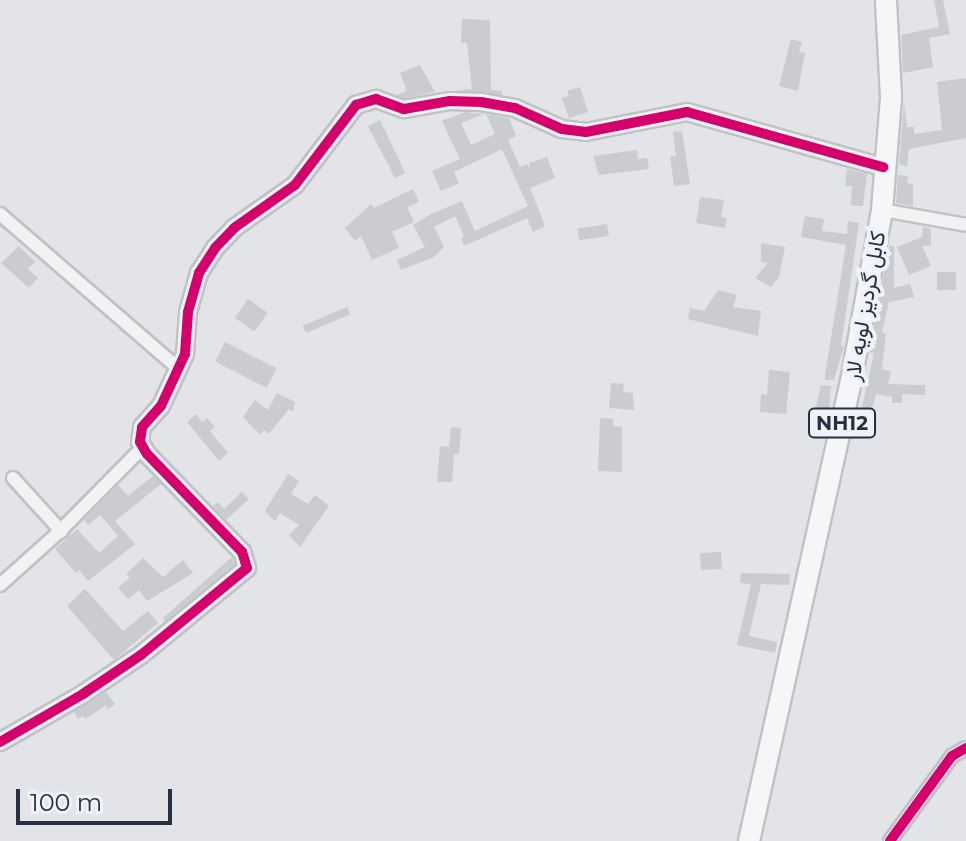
<!DOCTYPE html>
<meta charset="utf-8">
<style>
body{margin:0}
#map{position:relative;width:966px;height:841px;overflow:hidden;background:#e2e4e7;font-family:Montserrat,Vazirmatn,sans-serif}
div>[style]{position:absolute}
.building>*{inset:0;background:#caccd0;transform-origin:0 0}
.roads{filter:drop-shadow(2px 0 #c0c2c5) drop-shadow(-2px 0 #c0c2c5) drop-shadow(0 2px #c0c2c5) drop-shadow(0 -2px #c0c2c5)}
.minor>*{height:12px;margin:-6px;padding:0 6px;transform-origin:6px;border-radius:6px;background:#f1f2f4}
.tertiary>*{height:16px;margin:-8px;padding:0 8px;transform-origin:8px;border-radius:8px;background:#f1f2f4}
.trunk>*{height:20px;margin:-10px;padding:0 10px;transform-origin:10px;border-radius:10px;background:#f5f6f7}
.cycleway>*{height:10px;margin:-5px;padding:0 5px;transform-origin:5px;border-radius:5px;background:#d6006c}
span{translate:-50% -50%;white-space:nowrap;text-align:center;line-height:1.15;-webkit-text-stroke:8px #eff2f7;paint-order:stroke}
.shield-label span{padding:2px 6px;background:#eff2f7;border:2px solid;border-radius:6px;-webkit-text-stroke-width:0}
.shield-label{font-size:20px;color:#263043;font-weight:700}
.street-label{font-size:22px;color:#263043}
.scale{position:absolute;left:16px;top:789px;width:156px;height:36px;box-sizing:border-box;border:4px solid #263043;border-top:0;padding-left:10px;font-size:24px;line-height:28px;white-space:nowrap;color:#263043;-webkit-text-stroke:6px #eff2f7;paint-order:stroke}
</style>
<div id="map">
<div class="building">
<i style="clip-path:polygon(934px 0,943px 0,950px 34px,929px 38px,933px 67px,903px 73px,901px 35px,939px 27px)"></i>
<i style="clip-path:polygon(462px 19px,490px 20px,491px 90px,502px 91px,502px 95px,456px 90px,472px 89px,467px 43px,461px 43px)"></i>
<i style="clip-path:polygon(791px 39px,802px 42px,799px 52px,805px 53px,798px 91px,779px 86px)"></i>
<i style="clip-path:polygon(420px 65px,435px 92px,405px 98px,396px 95px,407px 91px,400px 73px)"></i>
<i style="clip-path:polygon(966px 78px,966px 138px,909px 149px,907px 167px,899px 164px,904px 103px,907px 127px,914px 127px,914px 134px,942px 130px,937px 82px)"></i>
<i style="clip-path:polygon(580px 87px,588px 112px,569px 118px,562px 98px,569px 96px,567px 91px)"></i>
<i style="clip-path:polygon(465px 112px,484px 114px,461px 123px,471px 145px,495px 134px,486px 114px,509px 118px,516px 136px,508px 140px,520px 167px,527px 164px,529px 169px,529px 163px,547px 157px,555px 178px,530px 188px,545px 226px,533px 232px,527px 218px,464px 246px,461px 238px,464px 236px,455px 216px,434px 227px,444px 247px,434px 257px,401px 270px,397px 260px,425px 247px,413px 225px,431px 214px,462px 201px,475px 231px,528px 206px,502px 149px,454px 172px,459px 183px,441px 191px,432px 171px,460px 159px,442px 121px)"></i>
<i style="clip-path:polygon(380px 120px,405px 173px,395px 178px,368px 126px)"></i>
<i style="clip-path:polygon(682px 131px,690px 184px,674px 186px,670px 156px,676px 156px,673px 132px)"></i>
<i style="clip-path:polygon(637px 150px,638px 159px,647px 158px,649px 169px,599px 175px,593px 156px)"></i>
<i style="clip-path:polygon(847px 169px,867px 174px,863px 206px,851px 205px,852px 186px,845px 186px)"></i>
<i style="clip-path:polygon(898px 175px,908px 176px,907px 183px,913px 184px,913px 206px,896px 203px)"></i>
<i style="clip-path:polygon(413px 189px,419px 202px,407px 207px,414px 222px,392px 232px,399px 248px,372px 260px,361px 236px,355px 241px,345px 228px,371px 204px,374px 208px)"></i>
<i style="clip-path:polygon(700px 197px,724px 200px,721px 217px,727px 218px,725px 228px,696px 223px)"></i>
<i style="clip-path:polygon(805px 216px,824px 219px,822px 231px,847px 234px,848px 221px,859px 223px,841px 346px,844px 346px,834px 380px,825px 380px,825px 375px,846px 245px,801px 237px)"></i>
<i style="left:607px;top:224px;width:12px;height:30px;rotate:81deg"></i>
<i style="clip-path:polygon(923px 227px,931px 229px,931px 246px,922px 246px,931px 266px,909px 275px,897px 247px,922px 237px)"></i>
<i style="clip-path:polygon(761px 243px,785px 247px,779px 277px,771px 287px,755px 278px,768px 263px,761px 262px)"></i>
<i style="clip-path:polygon(19px 246px,35px 262px,28px 269px,38px 278px,29px 288px,1px 263px)"></i>
<i style="clip-path:polygon(889px 246px,894px 246px,894px 288px,910px 284px,914px 297px,889px 302px,882px 333px,886px 333px,882px 369px,891px 372px,888px 384px,925px 385px,925px 395px,902px 394px,902px 403px,892px 403px,892px 397px,876px 394px,872px 409px,862px 407px,874px 353px,869px 352px)"></i>
<i style="left:937px;top:272px;width:19px;height:18px"></i>
<i style="clip-path:polygon(718px 290px,737px 295px,733px 307px,761px 311px,758px 336px,688px 319px,690px 308px,704px 311px)"></i>
<i style="left:248px;top:299px;width:24px;height:23px;rotate:35deg"></i>
<i style="left:347px;top:307px;width:8px;height:48px;rotate:67deg"></i>
<i style="left:225px;top:342px;width:58px;height:22px;rotate:27deg"></i>
<i style="clip-path:polygon(769px 370px,790px 372px,786px 414px,760px 412px,761px 394px,767px 395px)"></i>
<i style="clip-path:polygon(611px 383px,624px 384px,623px 392px,633px 393px,634px 410px,609px 408px)"></i>
<i style="clip-path:polygon(821px 385px,831px 386px,828px 425px,813px 421px)"></i>
<i style="clip-path:polygon(277px 393px,295px 402px,293px 412px,289px 409px,269px 434px,264px 430px,260px 435px,243px 417px,255px 400px,268px 410px)"></i>
<i style="clip-path:polygon(196px 414px,202px 422px,207px 418px,215px 427px,210px 431px,228px 453px,219px 461px,187px 422px)"></i>
<i style="clip-path:polygon(600px 418px,613px 419px,613px 426px,622px 427px,622px 472px,598px 471px)"></i>
<i style="clip-path:polygon(451px 427px,461px 428px,459px 454px,454px 454px,452px 482px,437px 482px,440px 446px,449px 447px)"></i>
<i style="clip-path:polygon(288px 474px,299px 481px,291px 494px,308px 504px,315px 495px,329px 506px,300px 547px,289px 535px,299px 525px,280px 513px,275px 521px,265px 511px)"></i>
<i style="clip-path:polygon(153px 476px,161px 484px,115px 521px,135px 544px,88px 581px,79px 570px,76px 573px,55px 549px,77px 529px,99px 553px,118px 536px,100px 515px,88px 525px,84px 520px,118px 485px,128px 496px)"></i>
<i style="clip-path:polygon(242px 492px,249px 499px,226px 520px,213px 506px,218px 502px,224px 509px)"></i>
<i style="left:721px;top:552px;width:17px;height:21px;rotate:87deg"></i>
<i style="clip-path:polygon(232px 557px,234px 564px,165px 621px,163px 618px)"></i>
<i style="clip-path:polygon(143px 558px,163px 577px,183px 560px,193px 573px,147px 601px,139px 590px,128px 599px,118px 587px,130px 578px,126px 574px)"></i>
<i style="clip-path:polygon(741px 573px,790px 574px,789px 585px,761px 584px,749px 636px,777px 642px,775px 653px,737px 645px,751px 584px,740px 583px)"></i>
<i style="clip-path:polygon(85px 589px,123px 631px,148px 611px,158px 623px,114px 660px,67px 606px)"></i>
<i style="clip-path:polygon(106px 692px,115px 704px,108px 709px,106px 705px,85px 719px,83px 716px,78px 719px,74px 712px)"></i>
</div>
<div class="roads">
<div class="minor">
<i style="left:882px;top:210px;width:85px;rotate:10.1deg"></i>
<i style="left:0;top:214px;width:237px;rotate:40.9deg"></i>
<i style="left:13px;top:478px;width:72px;rotate:47.8deg"></i>
<i style="left:0;top:585px;width:78px;rotate:-41.9deg"></i>
<i style="left:58px;top:533px;width:121px;rotate:-45.3deg"></i>
<i style="left:890px;top:841px;width:105px;rotate:-53.9deg"></i>
<i style="left:952px;top:756px;width:16px;rotate:-30deg"></i>
</div>
<div class="tertiary">
<i style="left:0;top:742px;width:96px;rotate:-30deg"></i>
<i style="left:83px;top:694px;width:70px;rotate:-33.9deg"></i>
<i style="left:141px;top:655px;width:137px;rotate:-39.4deg"></i>
<i style="left:247px;top:568px;width:17px;rotate:-107deg"></i>
<i style="left:242px;top:552px;width:136px;rotate:-134.1deg"></i>
<i style="left:147px;top:454px;width:14px;rotate:-120deg"></i>
<i style="left:140px;top:442px;width:15px;rotate:-82deg"></i>
<i style="left:142px;top:427px;width:28px;rotate:-48deg"></i>
<i style="left:161px;top:406px;width:57px;rotate:-65.2deg"></i>
<i style="left:185px;top:354px;width:42px;rotate:-85.9deg"></i>
<i style="left:188px;top:312px;width:41px;rotate:-74.2deg"></i>
<i style="left:199px;top:273px;width:30px;rotate:-57deg"></i>
<i style="left:215px;top:248px;width:28px;rotate:-46deg"></i>
<i style="left:234px;top:228px;width:75px;rotate:-35.2deg"></i>
<i style="left:295px;top:185px;width:101px;rotate:-52.7deg"></i>
<i style="left:356px;top:105px;width:21px;rotate:-17deg"></i>
<i style="left:376px;top:99px;width:30px;rotate:20deg"></i>
<i style="left:404px;top:109px;width:47px;rotate:-9.9deg"></i>
<i style="left:450px;top:101px;width:31px;rotate:2deg"></i>
<i style="left:481px;top:102px;width:35px;rotate:10deg"></i>
<i style="left:515px;top:108px;width:51px;rotate:24.1deg"></i>
<i style="left:562px;top:129px;width:24px;rotate:7deg"></i>
<i style="left:586px;top:132px;width:103px;rotate:-11.2deg"></i>
<i style="left:687px;top:112px;width:204px;rotate:15.7deg"></i>
</div>
<div class="trunk">
<i style="left:749px;top:841px;width:471px;rotate:-77.5deg"></i>
<i style="left:851px;top:381px;width:174px;rotate:-79.7deg"></i>
<i style="left:882px;top:210px;width:113px;rotate:-85.4deg"></i>
<i style="left:891px;top:97px;width:97px;rotate:-93deg"></i>
</div>
</div>
<div class="cycleway">
<i style="left:0;top:742px;width:96px;rotate:-30deg"></i>
<i style="left:83px;top:694px;width:70px;rotate:-33.9deg"></i>
<i style="left:141px;top:655px;width:137px;rotate:-39.4deg"></i>
<i style="left:247px;top:568px;width:17px;rotate:-107deg"></i>
<i style="left:242px;top:552px;width:136px;rotate:-134.1deg"></i>
<i style="left:147px;top:454px;width:14px;rotate:-120deg"></i>
<i style="left:140px;top:442px;width:15px;rotate:-82deg"></i>
<i style="left:142px;top:427px;width:28px;rotate:-48deg"></i>
<i style="left:161px;top:406px;width:57px;rotate:-65.2deg"></i>
<i style="left:185px;top:354px;width:42px;rotate:-85.9deg"></i>
<i style="left:188px;top:312px;width:41px;rotate:-74.2deg"></i>
<i style="left:199px;top:273px;width:30px;rotate:-57deg"></i>
<i style="left:215px;top:248px;width:28px;rotate:-46deg"></i>
<i style="left:234px;top:228px;width:75px;rotate:-35.2deg"></i>
<i style="left:295px;top:185px;width:101px;rotate:-52.7deg"></i>
<i style="left:356px;top:105px;width:21px;rotate:-17deg"></i>
<i style="left:376px;top:99px;width:30px;rotate:20deg"></i>
<i style="left:404px;top:109px;width:47px;rotate:-9.9deg"></i>
<i style="left:450px;top:101px;width:31px;rotate:2deg"></i>
<i style="left:481px;top:102px;width:35px;rotate:10deg"></i>
<i style="left:515px;top:108px;width:51px;rotate:24.1deg"></i>
<i style="left:562px;top:129px;width:24px;rotate:7deg"></i>
<i style="left:586px;top:132px;width:103px;rotate:-11.2deg"></i>
<i style="left:687px;top:112px;width:204px;rotate:15.7deg"></i>
<i style="left:890px;top:841px;width:105px;rotate:-53.9deg"></i>
<i style="left:952px;top:756px;width:16px;rotate:-30deg"></i>
</div>
<div class="shield-label">
<span style="left:842px;top:423px">NH12</span>
</div>
<div class="street-label">
<span style="left:865px;top:306px;rotate:-80deg">کابل گردیز لویه لار</span>
</div>
<div class="scale">100 m</div>
</div>
